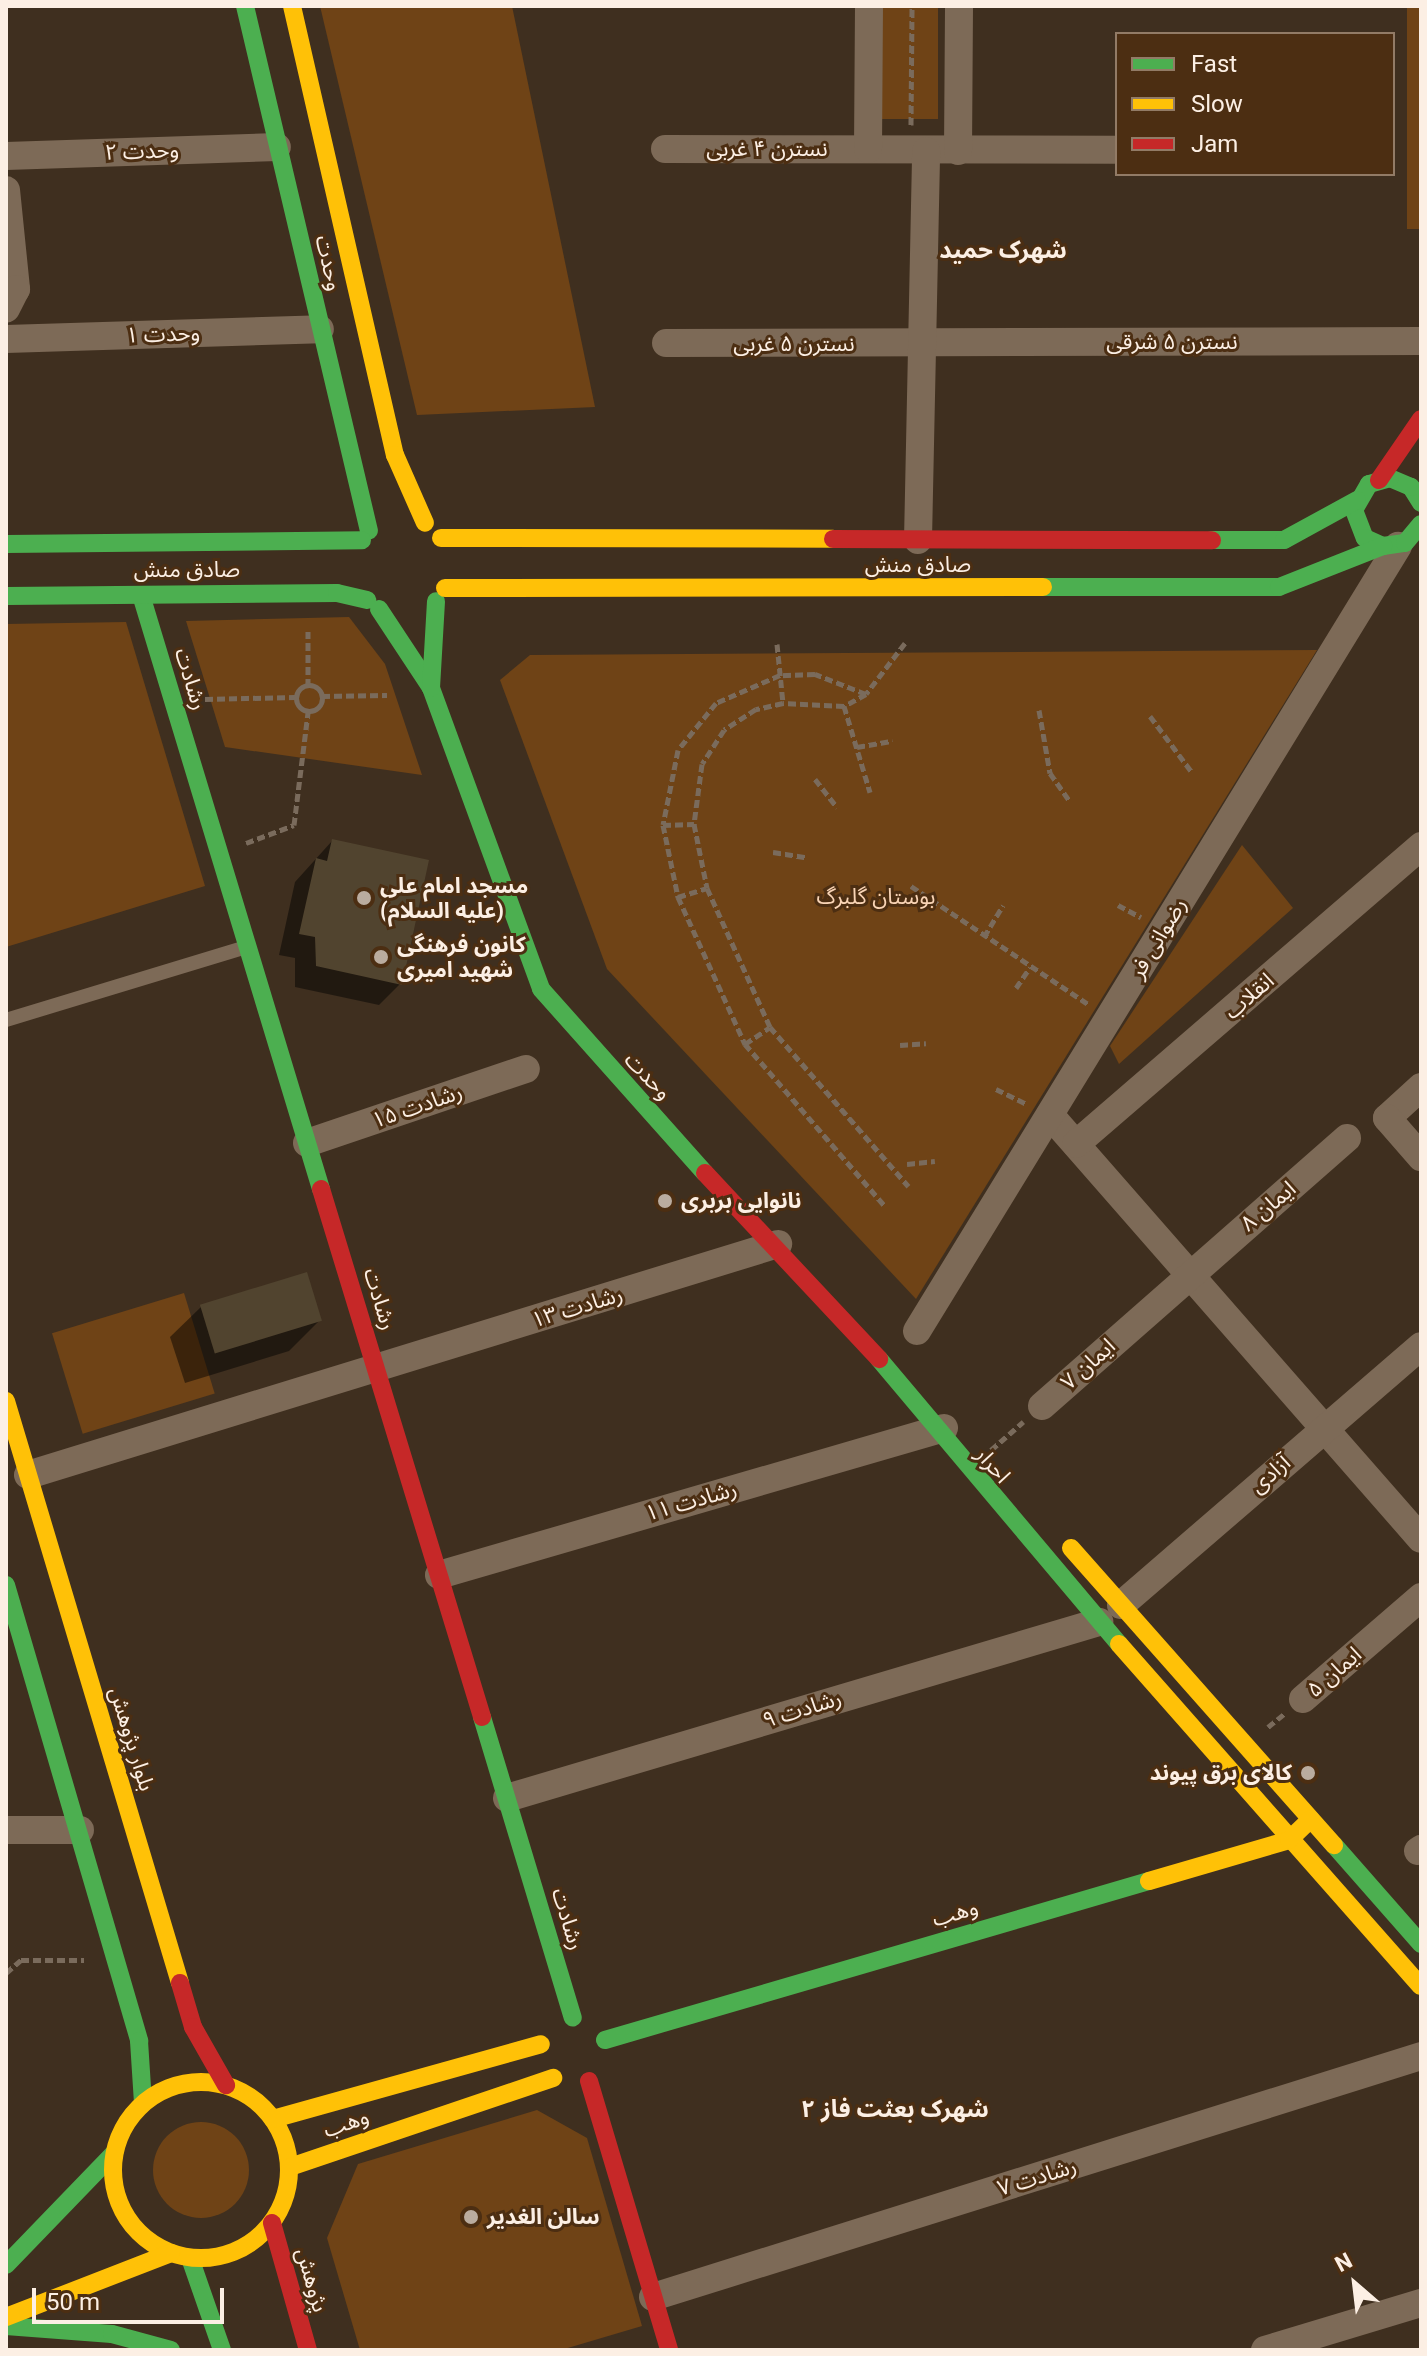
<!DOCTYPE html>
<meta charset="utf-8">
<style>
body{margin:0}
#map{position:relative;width:1427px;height:2356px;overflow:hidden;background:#3f2f1f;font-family:Roboto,"Noto Sans Arabic",sans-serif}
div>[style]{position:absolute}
.green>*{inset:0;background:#6f4316;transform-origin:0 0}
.round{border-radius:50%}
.shadow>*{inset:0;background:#0007}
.building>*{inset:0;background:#51442f;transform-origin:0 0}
.path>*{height:5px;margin-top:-2.5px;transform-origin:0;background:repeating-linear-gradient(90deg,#7a6b5c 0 8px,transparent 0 12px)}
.path>.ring{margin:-2.5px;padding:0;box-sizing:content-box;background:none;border:5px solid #7a6b5c;border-radius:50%}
.lane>*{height:14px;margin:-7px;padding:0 7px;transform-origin:7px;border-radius:7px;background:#7d6a57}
.street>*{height:28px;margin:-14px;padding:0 14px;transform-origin:14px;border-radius:14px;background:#7d6a57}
.fast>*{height:18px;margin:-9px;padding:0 9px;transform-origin:9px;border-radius:9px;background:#4caf50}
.slow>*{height:18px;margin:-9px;padding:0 9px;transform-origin:9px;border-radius:9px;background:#ffc107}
.slow>.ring{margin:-9px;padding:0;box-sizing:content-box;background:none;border:18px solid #ffc107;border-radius:50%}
.jam>*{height:18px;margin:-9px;padding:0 9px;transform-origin:9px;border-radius:9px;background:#c62828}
.dots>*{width:22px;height:22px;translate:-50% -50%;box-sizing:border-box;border:4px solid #4c2e12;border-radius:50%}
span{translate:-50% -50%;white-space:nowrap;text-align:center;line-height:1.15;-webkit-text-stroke:6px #4c2e12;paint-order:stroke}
.street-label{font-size:22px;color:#fcefe4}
.poi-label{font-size:22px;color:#fcefe4;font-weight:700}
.left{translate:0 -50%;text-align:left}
.right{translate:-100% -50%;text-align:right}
.park-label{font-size:22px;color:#f9d4b5}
.neighbourhood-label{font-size:24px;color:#fcefe4;font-weight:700}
.frame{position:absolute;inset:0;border:8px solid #fcefe4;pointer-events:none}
.legend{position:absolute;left:1115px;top:32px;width:280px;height:144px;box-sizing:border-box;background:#4c2e12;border:2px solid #927b66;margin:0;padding:10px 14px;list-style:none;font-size:24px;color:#fcefe4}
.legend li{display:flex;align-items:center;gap:16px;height:40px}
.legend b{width:40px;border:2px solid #927b66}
.north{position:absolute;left:1315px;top:2244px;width:80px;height:80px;-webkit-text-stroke:6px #4c2e12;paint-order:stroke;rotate:332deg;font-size:22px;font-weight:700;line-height:32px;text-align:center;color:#fcefe4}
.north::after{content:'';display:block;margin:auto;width:28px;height:36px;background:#fcefe4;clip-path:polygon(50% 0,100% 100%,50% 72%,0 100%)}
.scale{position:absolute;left:32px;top:2288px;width:192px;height:36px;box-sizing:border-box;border:4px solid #fcefe4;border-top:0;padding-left:10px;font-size:24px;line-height:28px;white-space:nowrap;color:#fcefe4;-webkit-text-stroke:6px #4c2e12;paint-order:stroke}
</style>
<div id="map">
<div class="green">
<i style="clip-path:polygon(320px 6px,512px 6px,595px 407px,417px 415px)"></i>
<i style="left:882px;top:6px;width:56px;height:113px"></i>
<i style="left:1407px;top:6px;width:14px;height:223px"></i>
<i style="clip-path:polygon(349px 617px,385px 664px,422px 775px,225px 747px,186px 621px)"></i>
<i style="clip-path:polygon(126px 622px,205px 886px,6px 947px,6px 624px)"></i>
<i style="clip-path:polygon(1317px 650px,916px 1299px,607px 969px,500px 680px,530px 655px)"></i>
<i style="clip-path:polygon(1242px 845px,1293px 908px,1119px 1064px,1110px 1046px)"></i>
<i style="left:184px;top:1293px;width:105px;height:138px;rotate:73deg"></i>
<i style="clip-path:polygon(537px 2110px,587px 2138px,642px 2326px,561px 2350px,360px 2350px,327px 2238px,358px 2164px)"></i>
<i class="round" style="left:153px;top:2122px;width:96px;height:96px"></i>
</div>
<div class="shadow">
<i style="clip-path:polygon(332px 841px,400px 984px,379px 1005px,295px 987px,295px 958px,279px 955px,295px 882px)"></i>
<i style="clip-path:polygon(201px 1307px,320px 1320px,289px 1351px,185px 1383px,170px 1337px)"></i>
</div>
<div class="building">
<i style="clip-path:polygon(332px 839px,429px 860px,402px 985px,316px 966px,315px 937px,299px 934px,316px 858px,327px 861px)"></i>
<i style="left:307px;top:1272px;width:51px;height:112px;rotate:73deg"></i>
</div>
<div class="path">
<i style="left:911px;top:125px;width:119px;rotate:-89.5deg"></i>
<i style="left:308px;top:631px;width:54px;rotate:90deg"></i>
<i style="left:905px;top:643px;width:64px;rotate:127.4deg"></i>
<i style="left:866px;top:694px;width:25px;rotate:151deg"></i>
<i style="left:844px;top:706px;width:61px;rotate:-177.2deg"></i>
<i style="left:783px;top:703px;width:28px;rotate:167deg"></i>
<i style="left:756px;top:709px;width:38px;rotate:147deg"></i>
<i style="left:724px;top:730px;width:40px;rotate:122.9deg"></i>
<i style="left:702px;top:764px;width:61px;rotate:97.6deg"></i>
<i style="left:694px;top:824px;width:65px;rotate:78.5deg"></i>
<i style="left:707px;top:888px;width:153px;rotate:65.6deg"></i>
<i style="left:770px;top:1027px;width:211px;rotate:49deg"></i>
<i style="left:777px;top:644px;width:59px;rotate:84.2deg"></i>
<i class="ring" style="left:296px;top:685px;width:21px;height:21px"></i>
<i style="left:866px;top:694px;width:55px;rotate:-158.6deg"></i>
<i style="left:815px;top:674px;width:35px;rotate:178deg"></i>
<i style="left:780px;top:675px;width:70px;rotate:156.4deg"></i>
<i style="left:716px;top:703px;width:60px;rotate:129deg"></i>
<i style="left:678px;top:750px;width:76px;rotate:101.3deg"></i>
<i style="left:663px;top:825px;width:74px;rotate:78.2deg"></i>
<i style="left:678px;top:897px;width:162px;rotate:65.5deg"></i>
<i style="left:745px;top:1044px;width:214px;rotate:49.2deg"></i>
<i style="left:322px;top:696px;width:65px;rotate:-0.9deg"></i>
<i style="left:205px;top:699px;width:90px;rotate:-1.3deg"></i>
<i style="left:844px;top:706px;width:90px;rotate:73.2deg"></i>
<i style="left:1039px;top:710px;width:64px;rotate:80.1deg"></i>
<i style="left:1050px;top:773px;width:35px;rotate:55deg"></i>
<i style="left:1150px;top:716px;width:69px;rotate:53.3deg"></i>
<i style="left:857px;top:747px;width:36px;rotate:-10deg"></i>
<i style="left:815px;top:779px;width:36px;rotate:52deg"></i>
<i style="left:663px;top:825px;width:31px;rotate:-2deg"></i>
<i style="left:246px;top:843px;width:51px;rotate:-20.6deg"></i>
<i style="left:294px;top:825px;width:114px;rotate:-82.9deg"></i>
<i style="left:773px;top:852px;width:33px;rotate:9deg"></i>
<i style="left:911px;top:886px;width:213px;rotate:33.7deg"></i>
<i style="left:678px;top:897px;width:30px;rotate:-17deg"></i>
<i style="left:1118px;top:905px;width:26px;rotate:28deg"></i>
<i style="left:984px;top:937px;width:37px;rotate:-59deg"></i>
<i style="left:1016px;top:988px;width:25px;rotate:-56deg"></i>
<i style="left:745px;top:1044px;width:30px;rotate:-34deg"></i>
<i style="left:900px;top:1045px;width:26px;rotate:-4deg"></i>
<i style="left:996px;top:1089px;width:34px;rotate:26deg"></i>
<i style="left:907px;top:1164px;width:28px;rotate:-6deg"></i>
<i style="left:991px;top:1450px;width:43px;rotate:-41.2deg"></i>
<i style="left:1268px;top:1727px;width:22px;rotate:-39deg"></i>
<i style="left:6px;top:1973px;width:20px;rotate:-41deg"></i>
<i style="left:21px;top:1960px;width:63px"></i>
</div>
<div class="lane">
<i style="left:6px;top:1020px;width:252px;rotate:-16.9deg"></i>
</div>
<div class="street">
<i style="left:665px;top:149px;width:452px;rotate:0.1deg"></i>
<i style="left:868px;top:149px;width:143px;rotate:-89.6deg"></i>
<i style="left:958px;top:151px;width:145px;rotate:-89.6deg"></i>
<i style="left:6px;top:156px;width:271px;rotate:-1.9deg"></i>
<i style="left:6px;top:190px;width:100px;rotate:84.2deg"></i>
<i style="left:16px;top:289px;width:22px;rotate:117deg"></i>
<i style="left:6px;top:339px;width:314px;rotate:-1.8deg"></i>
<i style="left:666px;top:343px;width:755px;rotate:-0.15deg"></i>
<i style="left:918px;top:540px;width:389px;rotate:-88.8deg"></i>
<i style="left:1421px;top:1087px;width:46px;rotate:137.6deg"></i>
<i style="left:1387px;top:1118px;width:52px;rotate:48.9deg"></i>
<i style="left:1050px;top:1115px;width:563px;rotate:48.81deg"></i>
<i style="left:307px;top:1143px;width:231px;rotate:-18.7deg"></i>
<i style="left:1076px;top:1144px;width:456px;rotate:-40.8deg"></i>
<i style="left:917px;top:1331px;width:921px;rotate:-58.5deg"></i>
<i style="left:1042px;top:1406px;width:406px;rotate:-41.3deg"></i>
<i style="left:28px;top:1475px;width:785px;rotate:-17.12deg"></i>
<i style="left:439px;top:1575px;width:526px;rotate:-16.23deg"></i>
<i style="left:1121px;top:1605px;width:396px;rotate:-40.8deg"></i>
<i style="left:1303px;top:1699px;width:156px;rotate:-40.8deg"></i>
<i style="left:507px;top:1798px;width:618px;rotate:-16.56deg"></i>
<i style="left:6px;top:1830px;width:74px"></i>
<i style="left:1418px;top:1851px;width:4px;rotate:-34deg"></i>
<i style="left:653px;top:2297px;width:805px;rotate:-17.42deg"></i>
<i style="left:1265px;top:2350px;width:163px;rotate:-16.8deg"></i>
</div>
<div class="fast">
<i style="left:245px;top:6px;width:539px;rotate:76.71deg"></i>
<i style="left:1421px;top:503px;width:19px;rotate:-122deg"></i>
<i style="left:1411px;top:487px;width:23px;rotate:-157deg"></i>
<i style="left:1390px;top:478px;width:22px;rotate:164deg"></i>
<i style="left:1369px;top:484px;width:30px;rotate:120deg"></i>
<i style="left:1354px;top:510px;width:30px;rotate:69deg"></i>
<i style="left:1365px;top:538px;width:20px;rotate:24deg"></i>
<i style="left:1383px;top:546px;width:22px;rotate:-8deg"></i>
<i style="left:1405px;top:543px;width:25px;rotate:-50deg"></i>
<i style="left:1212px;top:540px;width:72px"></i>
<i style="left:1284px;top:540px;width:83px;rotate:-28.7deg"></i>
<i style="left:6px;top:544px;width:356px;rotate:-0.6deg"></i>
<i style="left:1043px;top:587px;width:236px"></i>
<i style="left:1279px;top:587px;width:112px;rotate:-21.5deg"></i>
<i style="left:141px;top:595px;width:621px;rotate:73.14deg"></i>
<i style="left:6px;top:596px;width:331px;rotate:-0.5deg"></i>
<i style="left:337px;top:593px;width:31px;rotate:13deg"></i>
<i style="left:379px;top:609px;width:95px;rotate:56.6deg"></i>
<i style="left:431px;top:688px;width:320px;rotate:69.9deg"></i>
<i style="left:541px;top:989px;width:246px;rotate:48.3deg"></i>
<i style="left:431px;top:688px;width:87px;rotate:-86.7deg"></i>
<i style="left:879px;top:1359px;width:373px;rotate:49.9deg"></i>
<i style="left:6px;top:1585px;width:475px;rotate:73.7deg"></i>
<i style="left:139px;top:2041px;width:62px;rotate:86.3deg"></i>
<i style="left:482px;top:1717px;width:314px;rotate:73.2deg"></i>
<i style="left:1334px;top:1845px;width:132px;rotate:48.7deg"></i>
<i style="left:605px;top:2040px;width:567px;rotate:-16.29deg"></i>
<i style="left:190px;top:2258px;width:97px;rotate:70.8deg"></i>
<i style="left:6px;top:2265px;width:156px;rotate:-46deg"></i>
<i style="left:6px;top:2326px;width:106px;rotate:4.3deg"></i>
<i style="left:112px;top:2334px;width:61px;rotate:15.2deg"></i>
</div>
<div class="slow">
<i style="left:292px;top:6px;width:461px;rotate:77.1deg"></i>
<i style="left:395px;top:455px;width:74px;rotate:66.2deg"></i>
<i style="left:441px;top:538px;width:392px;rotate:0.1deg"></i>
<i style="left:445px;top:588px;width:598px;rotate:-0.1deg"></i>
<i style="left:6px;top:1401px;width:607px;rotate:73.35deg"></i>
<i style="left:1071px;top:1548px;width:397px;rotate:48.5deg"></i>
<i style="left:1119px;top:1644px;width:456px;rotate:48.6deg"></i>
<i style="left:1149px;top:1881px;width:146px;rotate:-16.3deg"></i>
<i style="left:1289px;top:1840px;width:30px;rotate:-44deg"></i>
<i class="ring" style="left:113px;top:2082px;width:158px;height:158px"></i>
<i style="left:273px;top:2119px;width:278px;rotate:-15.6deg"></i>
<i style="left:290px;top:2167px;width:278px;rotate:-18.7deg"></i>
<i style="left:6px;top:2317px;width:177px;rotate:-21.2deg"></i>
</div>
<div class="jam">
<i style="left:1379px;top:480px;width:74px;rotate:-55.5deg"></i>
<i style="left:833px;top:539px;width:379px;rotate:0.2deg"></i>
<i style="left:705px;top:1173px;width:255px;rotate:46.9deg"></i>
<i style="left:321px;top:1189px;width:552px;rotate:73.04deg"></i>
<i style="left:180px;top:1983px;width:46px;rotate:73.5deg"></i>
<i style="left:193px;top:2027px;width:67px;rotate:60.4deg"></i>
<i style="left:589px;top:2081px;width:281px;rotate:73.4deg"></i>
<i style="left:272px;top:2223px;width:132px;rotate:74.2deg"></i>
</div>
<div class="dots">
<i style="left:364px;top:898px;background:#baac9f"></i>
<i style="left:381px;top:957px;background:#baac9f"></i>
<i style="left:665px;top:1201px;background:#baac9f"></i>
<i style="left:1308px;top:1773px;background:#baac9f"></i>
<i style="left:471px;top:2217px;background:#baac9f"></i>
</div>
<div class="street-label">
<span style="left:767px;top:149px">نسترن ۴ غربی</span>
<span style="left:142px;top:151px;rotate:-2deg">وحدت ۲</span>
<span style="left:329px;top:263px;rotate:77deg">وحدت</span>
<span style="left:163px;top:334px;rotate:-2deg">وحدت ۱</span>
<span style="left:1172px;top:342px">نسترن ۵ شرقی</span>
<span style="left:794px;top:344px">نسترن ۵ غربی</span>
<span style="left:918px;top:565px">صادق منش</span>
<span style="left:187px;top:570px">صادق منش</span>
<span style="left:191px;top:679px;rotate:73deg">رشادت</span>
<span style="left:1158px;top:938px;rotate:-59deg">رضوانی فر</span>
<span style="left:1249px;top:996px;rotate:-41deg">انقلاب</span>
<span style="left:648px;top:1076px;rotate:46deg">وحدت</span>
<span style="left:417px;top:1106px;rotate:-19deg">رشادت ۱۵</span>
<span style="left:1268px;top:1206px;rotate:-40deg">ایمان ۸</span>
<span style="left:380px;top:1299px;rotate:73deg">رشادت</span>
<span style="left:577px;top:1307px;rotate:-17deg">رشادت ۱۳</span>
<span style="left:1088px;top:1364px;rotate:-42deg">ایمان ۷</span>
<span style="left:993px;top:1465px;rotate:49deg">احرار</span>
<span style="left:1270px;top:1474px;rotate:-41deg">آزادی</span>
<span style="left:691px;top:1501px;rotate:-16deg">رشادت ۱۱</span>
<span style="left:1334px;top:1672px;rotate:-41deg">ایمان ۵</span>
<span style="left:802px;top:1709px;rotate:-17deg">رشادت ۹</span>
<span style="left:132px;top:1739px;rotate:73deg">بلوار پژوهش</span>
<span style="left:955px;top:1913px;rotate:-16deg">وهب</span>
<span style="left:568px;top:1919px;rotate:73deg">رشادت</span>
<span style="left:346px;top:2123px;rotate:-19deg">وهب</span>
<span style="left:1037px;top:2177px;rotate:-17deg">رشادت ۷</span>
<span style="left:312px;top:2280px;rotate:74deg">پژوهش</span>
</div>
<div class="poi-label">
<span class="left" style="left:380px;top:898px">مسجد امام علی<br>(علیه السلام)</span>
<span class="left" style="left:397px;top:957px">کانون فرهنگی<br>شهید امیری</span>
<span class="left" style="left:681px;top:1201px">نانوایی بربری</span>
<span class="right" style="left:1292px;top:1773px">کالای برق پیوند</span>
<span class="left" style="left:487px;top:2217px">سالن الغدیر</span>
</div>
<div class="park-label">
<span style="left:876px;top:897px">بوستان گلبرگ</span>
</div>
<div class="neighbourhood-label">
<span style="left:1003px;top:251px">شهرک حمید</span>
<span style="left:895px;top:2110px">شهرک بعثت فاز ۲</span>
</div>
<div class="frame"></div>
<ul class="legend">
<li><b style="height:10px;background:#4caf50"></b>Fast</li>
<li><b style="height:10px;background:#ffc107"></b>Slow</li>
<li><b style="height:10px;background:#c62828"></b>Jam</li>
</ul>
<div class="north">N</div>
<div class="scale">50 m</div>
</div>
